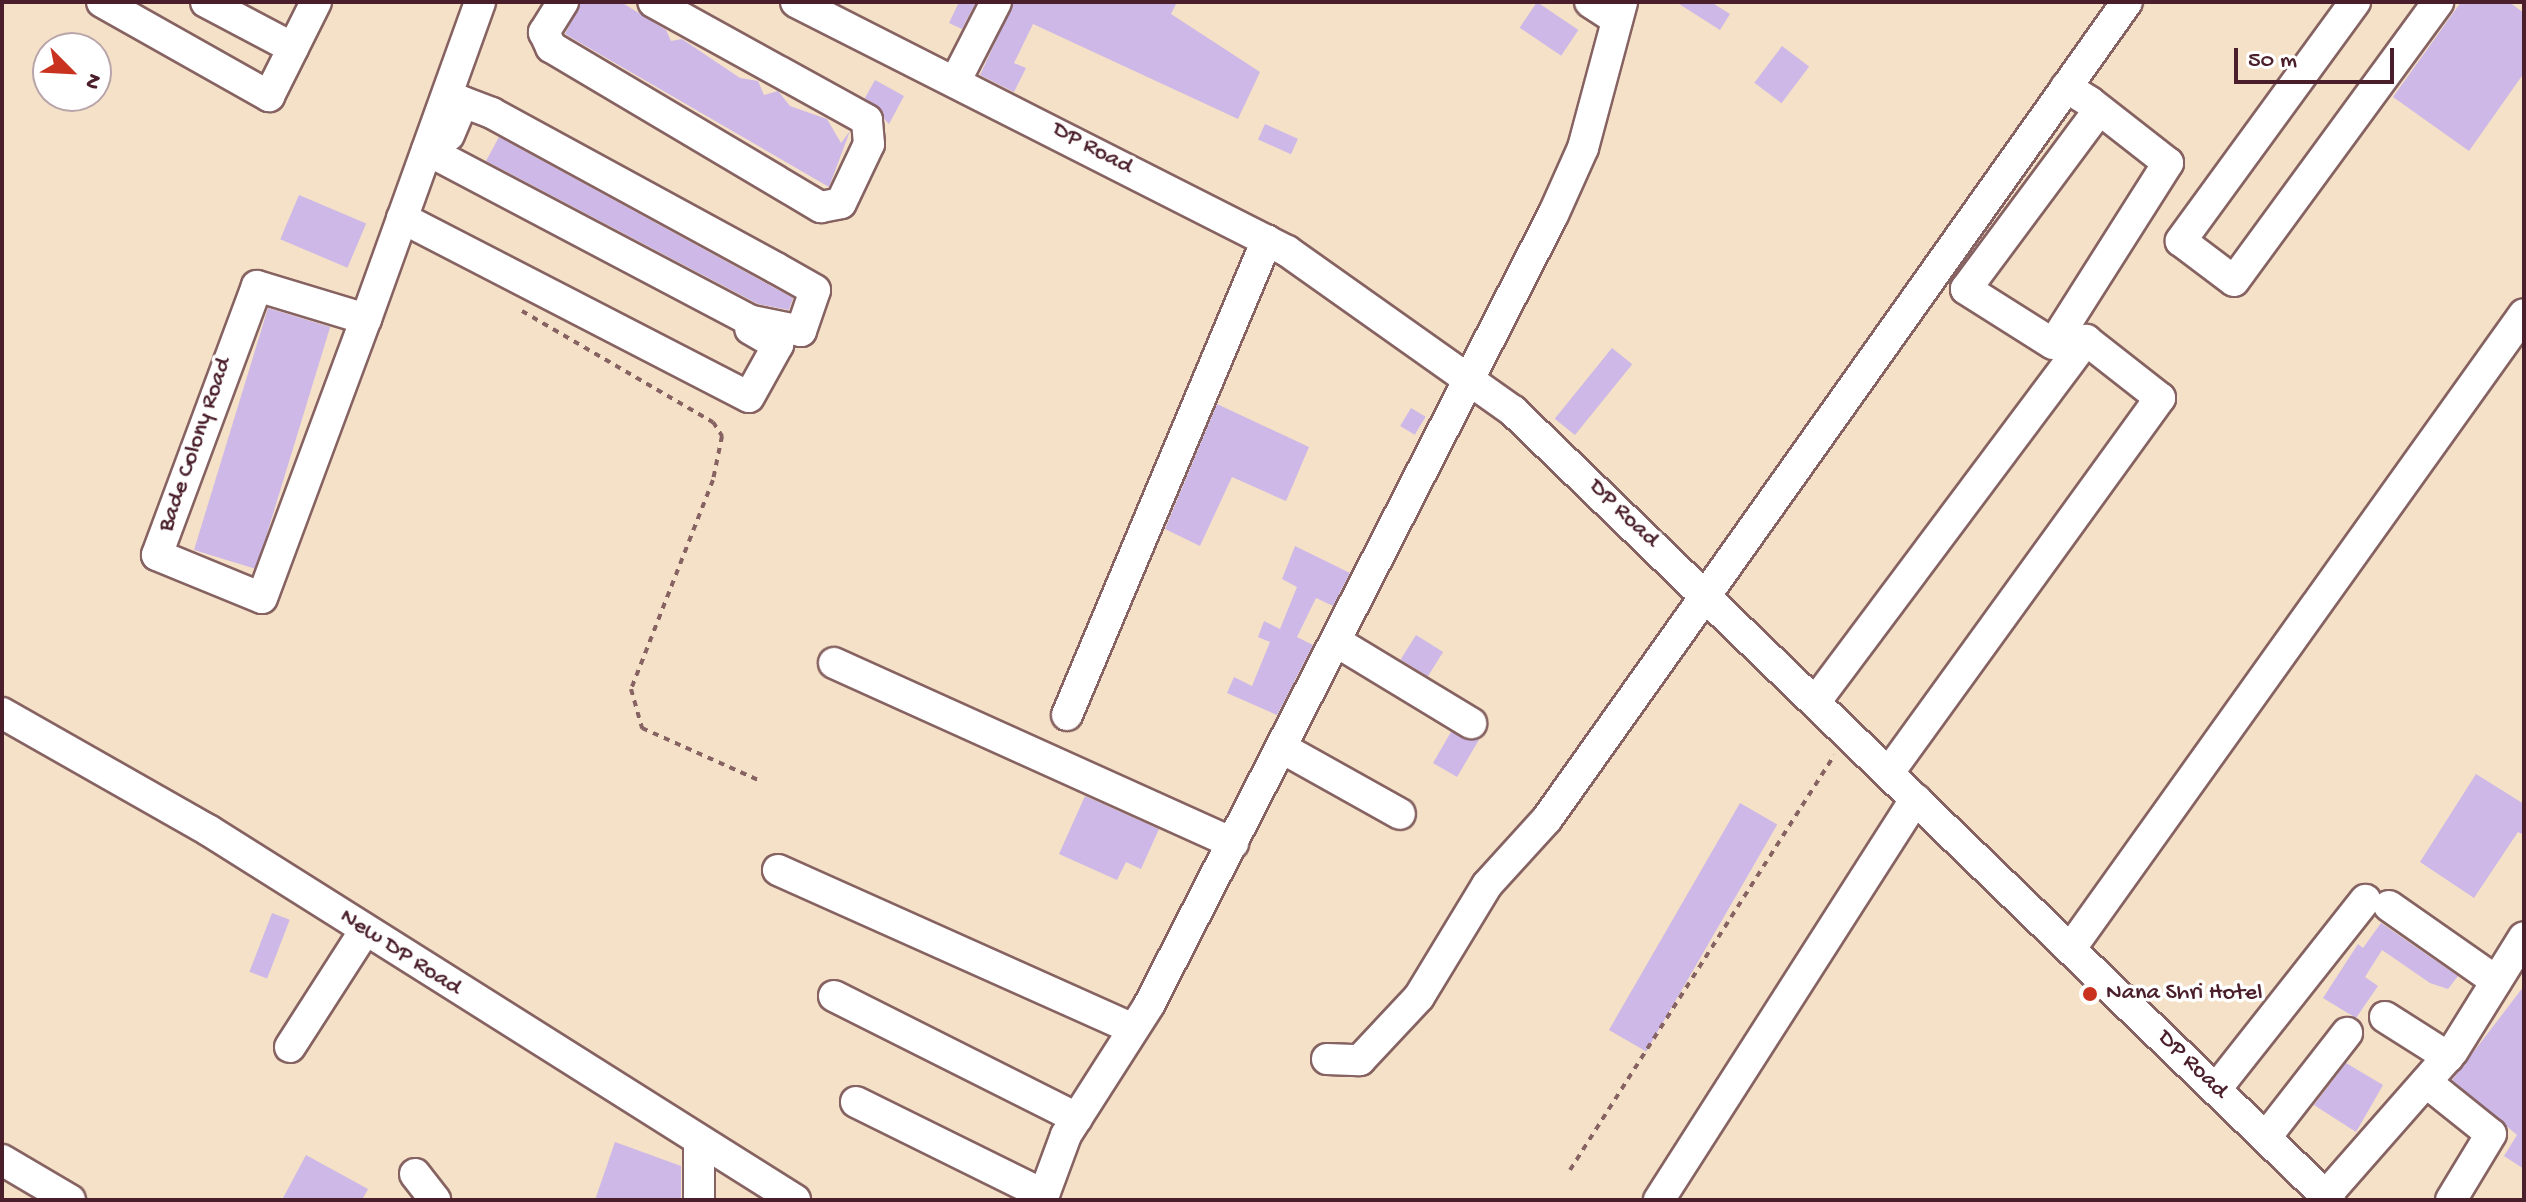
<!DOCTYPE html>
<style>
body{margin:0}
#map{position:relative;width:2526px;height:1202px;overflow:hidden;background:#f5e1c7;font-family:"Gochi Hand",sans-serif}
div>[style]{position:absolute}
.building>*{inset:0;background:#cdb8e7;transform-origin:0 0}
.path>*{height:4px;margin-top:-2px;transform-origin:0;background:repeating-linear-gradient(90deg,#866362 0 6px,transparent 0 12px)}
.roads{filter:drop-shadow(2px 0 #866362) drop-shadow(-2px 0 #866362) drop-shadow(0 2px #866362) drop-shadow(0 -2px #866362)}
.minor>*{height:30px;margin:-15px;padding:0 15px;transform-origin:15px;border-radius:15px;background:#fff}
.dots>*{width:22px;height:22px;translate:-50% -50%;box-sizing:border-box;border:4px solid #fff;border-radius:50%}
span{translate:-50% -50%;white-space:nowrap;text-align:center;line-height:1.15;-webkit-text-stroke:7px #fff;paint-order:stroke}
.street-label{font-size:24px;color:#4a1f2b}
.poi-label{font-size:24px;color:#4a1f2b}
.left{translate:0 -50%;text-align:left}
.frame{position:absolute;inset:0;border:4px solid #4a1f2b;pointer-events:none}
.north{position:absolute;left:32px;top:32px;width:80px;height:80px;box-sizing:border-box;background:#fff;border:2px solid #b7a5aa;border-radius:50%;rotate:114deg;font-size:22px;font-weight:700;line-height:32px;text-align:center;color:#4a1f2b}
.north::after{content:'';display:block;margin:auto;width:28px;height:36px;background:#c8321e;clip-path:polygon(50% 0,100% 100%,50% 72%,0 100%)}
.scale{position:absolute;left:2234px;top:48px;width:160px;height:36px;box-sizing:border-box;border:4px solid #4a1f2b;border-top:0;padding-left:10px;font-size:24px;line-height:28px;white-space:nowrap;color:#4a1f2b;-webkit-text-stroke:6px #fff;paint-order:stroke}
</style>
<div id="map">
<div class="building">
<i style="clip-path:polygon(581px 2px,621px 2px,666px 30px,671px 41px,682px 39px,740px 78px,758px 81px,764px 95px,778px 91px,790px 106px,827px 119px,841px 143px,850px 131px,829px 187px,565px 34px)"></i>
<i style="clip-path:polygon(959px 2px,976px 2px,962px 29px,949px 23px)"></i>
<i style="clip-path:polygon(1014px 2px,1177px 2px,1171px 14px,1260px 72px,1238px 119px,1033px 24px,1014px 63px,1026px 68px,1014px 92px,980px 75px)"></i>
<i style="left:1537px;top:2px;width:50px;height:31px;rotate:34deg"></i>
<i style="clip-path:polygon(1676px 2px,1711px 2px,1730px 14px,1720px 30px)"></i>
<i style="clip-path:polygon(2461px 2px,2509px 2px,2524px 13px,2524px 73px,2469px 151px,2393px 97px)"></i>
<i style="left:1782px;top:46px;width:34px;height:46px;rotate:37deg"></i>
<i style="clip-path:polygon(875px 80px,904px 96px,889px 124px,865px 98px)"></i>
<i style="left:1265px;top:124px;width:36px;height:17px;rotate:24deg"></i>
<i style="clip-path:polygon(499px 137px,793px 298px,789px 310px,758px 304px,486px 161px)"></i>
<i style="left:299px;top:195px;width:73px;height:48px;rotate:23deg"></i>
<i style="left:268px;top:308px;width:65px;height:253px;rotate:17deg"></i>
<i style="left:1612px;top:348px;width:26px;height:91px;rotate:39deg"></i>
<i style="clip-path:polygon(1217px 404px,1309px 447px,1286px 501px,1232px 477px,1200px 546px,1165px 529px)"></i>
<i style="left:1411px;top:408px;width:17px;height:21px;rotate:31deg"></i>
<i style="clip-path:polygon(1295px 546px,1350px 573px,1333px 606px,1316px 598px,1297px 637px,1313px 645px,1277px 715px,1227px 693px,1234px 677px,1252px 686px,1270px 642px,1258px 637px,1264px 621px,1280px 629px,1297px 587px,1282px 579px)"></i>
<i style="left:1416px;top:635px;width:32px;height:29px;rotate:32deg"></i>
<i style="clip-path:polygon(1451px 732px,1480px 738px,1457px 777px,1433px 763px)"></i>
<i style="clip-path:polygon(2476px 774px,2524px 804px,2524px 835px,2518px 832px,2474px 898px,2420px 862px)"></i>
<i style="clip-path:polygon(1085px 796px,1159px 829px,1141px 869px,1126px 862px,1117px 880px,1059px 854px)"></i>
<i style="left:1740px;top:803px;width:43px;height:262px;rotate:30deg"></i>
<i style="left:272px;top:913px;width:19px;height:63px;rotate:21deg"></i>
<i style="clip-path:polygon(2381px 923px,2458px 976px,2448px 989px,2430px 983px,2382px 950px,2365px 977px,2378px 986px,2356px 1018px,2323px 998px,2358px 944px,2363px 948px)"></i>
<i style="clip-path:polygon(2524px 986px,2524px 1169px,2504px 1156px,2517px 1135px,2452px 1080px)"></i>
<i style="clip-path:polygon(2346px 1063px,2383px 1085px,2356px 1132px,2314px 1105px)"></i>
<i style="clip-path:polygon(615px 1142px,681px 1166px,681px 1200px,595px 1200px)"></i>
<i style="clip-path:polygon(306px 1155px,368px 1189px,362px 1200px,282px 1200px)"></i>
</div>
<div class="path">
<i style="left:522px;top:311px;width:221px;rotate:30.2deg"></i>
<i style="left:713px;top:422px;width:17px;rotate:57deg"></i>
<i style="left:722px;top:436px;width:45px;rotate:101.6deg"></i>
<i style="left:713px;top:480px;width:225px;rotate:111.4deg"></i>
<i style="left:631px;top:689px;width:41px;rotate:74.2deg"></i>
<i style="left:642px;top:728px;width:127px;rotate:24.1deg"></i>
<i style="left:1570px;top:1170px;width:492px;rotate:-57.5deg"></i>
</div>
<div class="roads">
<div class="minor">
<i style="left:102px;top:2px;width:192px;rotate:29.4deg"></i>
<i style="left:269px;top:96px;width:54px;rotate:-63.4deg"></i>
<i style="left:206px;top:2px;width:98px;rotate:27.9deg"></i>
<i style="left:293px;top:48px;width:51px;rotate:-63.4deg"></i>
<i style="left:563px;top:2px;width:36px;rotate:122deg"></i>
<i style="left:544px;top:32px;width:17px;rotate:65deg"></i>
<i style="left:551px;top:47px;width:314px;rotate:30.7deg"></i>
<i style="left:821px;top:207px;width:20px;rotate:-11deg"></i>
<i style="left:841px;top:203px;width:65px;rotate:-64.6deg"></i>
<i style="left:869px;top:144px;width:24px;rotate:-95deg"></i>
<i style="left:867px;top:120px;width:244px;rotate:-151.1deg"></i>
<i style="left:796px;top:2px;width:551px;rotate:26.89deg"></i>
<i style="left:1287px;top:251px;width:277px;rotate:35.3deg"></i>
<i style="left:1513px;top:411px;width:1136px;rotate:44deg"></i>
<i style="left:1590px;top:2px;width:31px;rotate:33deg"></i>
<i style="left:2355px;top:2px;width:296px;rotate:126.1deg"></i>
<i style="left:2181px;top:241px;width:66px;rotate:37deg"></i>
<i style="left:2234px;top:281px;width:346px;rotate:-53.8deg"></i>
<i style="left:957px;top:78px;width:85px;rotate:-62.8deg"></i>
<i style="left:2066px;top:87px;width:28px;rotate:32deg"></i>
<i style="left:2090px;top:102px;width:99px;rotate:38deg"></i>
<i style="left:2168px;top:163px;width:214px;rotate:122.4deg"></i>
<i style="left:2053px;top:344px;width:103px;rotate:-147.7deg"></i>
<i style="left:1966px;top:289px;width:223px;rotate:-53.4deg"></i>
<i style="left:427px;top:150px;width:367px;rotate:27.8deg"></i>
<i style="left:752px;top:321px;width:50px;rotate:11.5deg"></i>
<i style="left:801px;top:331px;width:43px;rotate:-71.1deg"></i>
<i style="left:815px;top:290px;width:45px;rotate:-150.6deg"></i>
<i style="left:776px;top:268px;width:324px;rotate:-151.4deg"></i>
<i style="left:492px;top:113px;width:31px;rotate:-159deg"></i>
<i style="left:463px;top:102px;width:36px;rotate:113deg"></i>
<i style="left:402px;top:218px;width:390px;rotate:27.3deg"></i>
<i style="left:749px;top:397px;width:60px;rotate:-60.9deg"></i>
<i style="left:778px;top:345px;width:32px;rotate:-150deg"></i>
<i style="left:366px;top:319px;width:114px;rotate:-163.2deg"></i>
<i style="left:257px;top:286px;width:287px;rotate:110.4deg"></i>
<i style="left:157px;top:555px;width:113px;rotate:22.3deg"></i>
<i style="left:262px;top:598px;width:298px;rotate:-69.6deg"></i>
<i style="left:366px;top:319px;width:337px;rotate:-70.2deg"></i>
<i style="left:1337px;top:642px;width:157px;rotate:31.2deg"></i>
<i style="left:834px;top:663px;width:438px;rotate:24.3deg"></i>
<i style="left:1816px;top:701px;width:451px;rotate:-53.2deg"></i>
<i style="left:2086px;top:340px;width:94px;rotate:38.1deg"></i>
<i style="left:2160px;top:398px;width:462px;rotate:125.9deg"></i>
<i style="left:2px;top:713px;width:237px;rotate:29.6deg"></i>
<i style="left:208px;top:830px;width:694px;rotate:32.22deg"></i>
<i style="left:1067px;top:715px;width:515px;rotate:-67.17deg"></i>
<i style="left:1282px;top:748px;width:135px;rotate:29.2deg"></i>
<i style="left:778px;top:870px;width:389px;rotate:24.1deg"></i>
<i style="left:2389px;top:906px;width:131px;rotate:35deg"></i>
<i style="left:2071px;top:948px;width:779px;rotate:-54.45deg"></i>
<i style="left:834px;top:996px;width:272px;rotate:26.7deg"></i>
<i style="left:2385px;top:1017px;width:75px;rotate:32.4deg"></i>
<i style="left:290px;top:1047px;width:139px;rotate:-57.3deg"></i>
<i style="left:1327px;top:1059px;width:33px;rotate:2deg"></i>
<i style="left:1360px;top:1060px;width:86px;rotate:-46.9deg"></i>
<i style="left:1419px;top:997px;width:131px;rotate:-58.7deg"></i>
<i style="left:1487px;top:885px;width:89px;rotate:-47.7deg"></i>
<i style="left:1547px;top:819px;width:1002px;rotate:-54.63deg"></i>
<i style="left:2426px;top:1082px;width:83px;rotate:38.7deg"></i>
<i style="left:2491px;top:1134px;width:77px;rotate:121.2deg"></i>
<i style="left:2216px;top:1089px;width:241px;rotate:-51.7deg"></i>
<i style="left:856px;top:1102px;width:210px;rotate:26.3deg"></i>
<i style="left:2266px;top:1137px;width:132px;rotate:-52.1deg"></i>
<i style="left:699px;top:1144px;width:56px;rotate:90deg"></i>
<i style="left:2px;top:1160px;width:79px;rotate:30.5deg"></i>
<i style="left:415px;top:1174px;width:33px;rotate:52deg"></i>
<i style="left:1042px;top:1200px;width:69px;rotate:-69.7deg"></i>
<i style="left:1066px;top:1135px;width:154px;rotate:-57.4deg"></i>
<i style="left:1149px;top:1005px;width:887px;rotate:-62.92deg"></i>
<i style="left:1553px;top:215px;width:73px;rotate:-65.9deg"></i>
<i style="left:1583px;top:148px;width:151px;rotate:-75deg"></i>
<i style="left:1659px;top:1200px;width:476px;rotate:-57.4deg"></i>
<i style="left:2322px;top:1200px;width:198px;rotate:-48.7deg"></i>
<i style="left:2453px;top:1051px;width:134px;rotate:-58.1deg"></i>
</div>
</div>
<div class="dots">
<i style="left:2090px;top:994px;background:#c8321e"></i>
</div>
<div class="street-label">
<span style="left:1092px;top:149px;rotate:28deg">DP Road</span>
<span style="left:196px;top:445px;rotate:-71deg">Bade Colony Road</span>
<span style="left:1623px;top:514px;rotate:44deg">DP Road</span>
<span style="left:400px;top:953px;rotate:33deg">New DP Road</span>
<span style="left:2192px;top:1065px;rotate:44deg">DP Road</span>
</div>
<div class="poi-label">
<span class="left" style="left:2106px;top:994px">Nana Shri Hotel</span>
</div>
<div class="frame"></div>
<div class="north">N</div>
<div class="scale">50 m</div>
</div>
